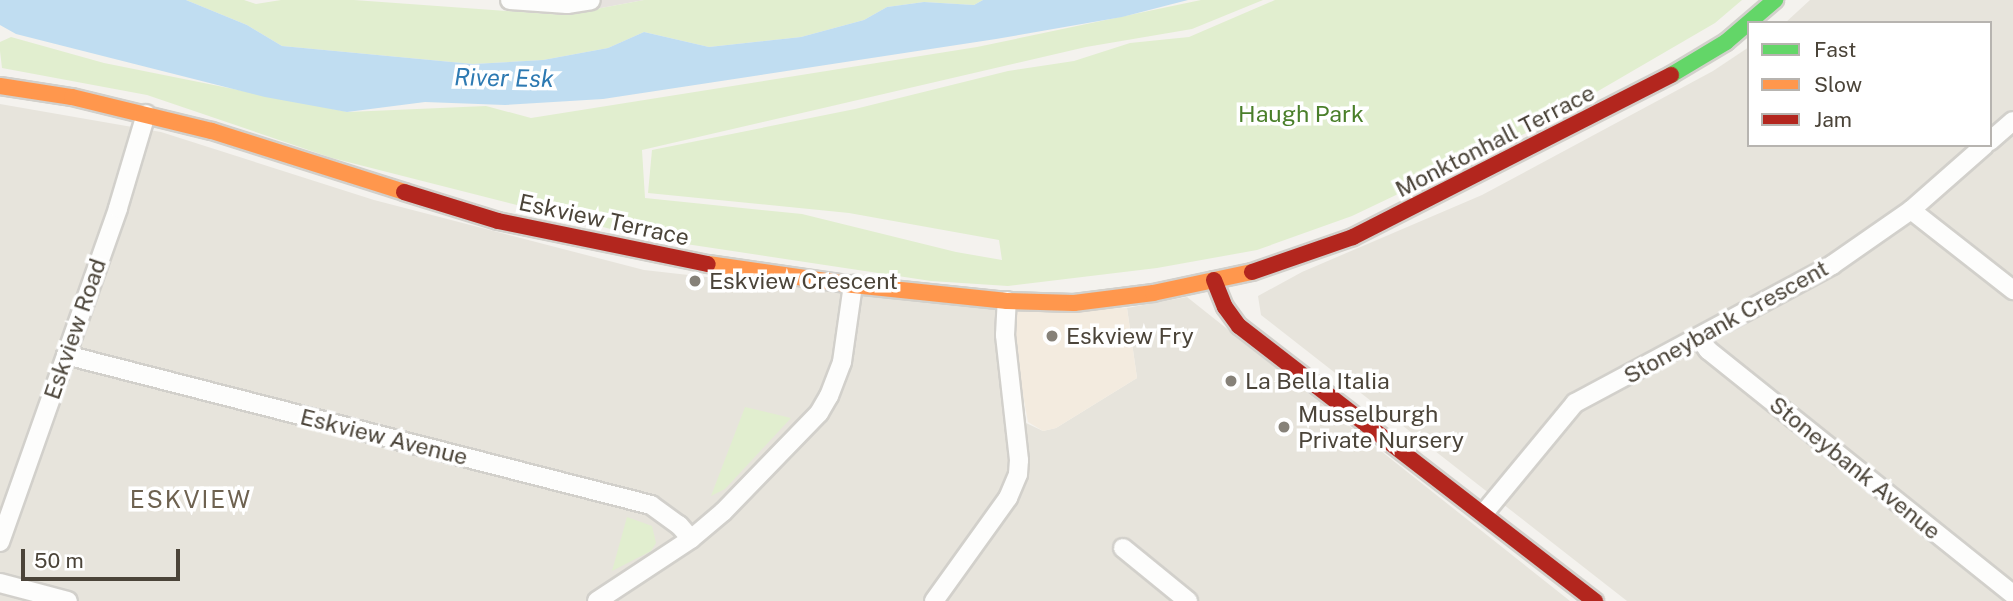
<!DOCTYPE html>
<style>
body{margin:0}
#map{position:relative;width:2013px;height:601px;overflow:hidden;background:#f4f2ee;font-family:"Public Sans",sans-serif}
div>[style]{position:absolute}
.residential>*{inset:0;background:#e7e4dc}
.commercial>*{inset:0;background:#f3ebdf}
.industrial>*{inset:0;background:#e6e2de}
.green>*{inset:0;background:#e1eecf}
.water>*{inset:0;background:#c0ddf1}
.roads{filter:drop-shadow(2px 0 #d2d0cb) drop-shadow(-2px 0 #d2d0cb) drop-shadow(0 2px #d2d0cb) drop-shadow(0 -2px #d2d0cb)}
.street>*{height:18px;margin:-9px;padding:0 9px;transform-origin:9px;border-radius:9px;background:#fdfdfc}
.fast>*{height:16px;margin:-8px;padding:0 8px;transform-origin:8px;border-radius:8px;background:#63d668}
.slow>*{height:16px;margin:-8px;padding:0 8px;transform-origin:8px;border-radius:8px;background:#ff974d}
.jam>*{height:16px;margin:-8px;padding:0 8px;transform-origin:8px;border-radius:8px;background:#b3261e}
.dots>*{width:19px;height:19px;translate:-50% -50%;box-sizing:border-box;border:4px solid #fff;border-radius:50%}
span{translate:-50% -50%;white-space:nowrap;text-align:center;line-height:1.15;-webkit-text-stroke:7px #fff;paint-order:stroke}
.park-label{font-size:23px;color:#4a7f2a}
.street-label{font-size:23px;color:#4b4439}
.poi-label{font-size:23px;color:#4b4439}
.left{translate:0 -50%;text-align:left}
.water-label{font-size:24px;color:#2e7ab2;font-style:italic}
.neighbourhood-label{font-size:24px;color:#6e6250;letter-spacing:2px}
.legend{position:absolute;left:1747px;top:21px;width:245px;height:126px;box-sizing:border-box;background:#fff;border:2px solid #b7b4b0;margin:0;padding:9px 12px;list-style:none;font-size:21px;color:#4b4439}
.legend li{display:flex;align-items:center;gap:14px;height:35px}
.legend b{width:35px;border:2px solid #b7b4b0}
.scale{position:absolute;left:21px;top:549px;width:159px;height:32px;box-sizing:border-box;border:4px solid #4b4439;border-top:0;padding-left:9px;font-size:21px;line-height:24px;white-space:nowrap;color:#4b4439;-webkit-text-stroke:5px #fff;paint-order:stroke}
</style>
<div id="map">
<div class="residential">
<i style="clip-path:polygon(1810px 0,2013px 0,2013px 601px,1627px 601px,1261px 315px,1258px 296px,1302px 272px,1482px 195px,1713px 71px,1749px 47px,1749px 145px,1990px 145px,1990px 23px,1785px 23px)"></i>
<i style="clip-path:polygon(0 104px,161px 132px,374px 200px,644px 270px,1016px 312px,1014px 348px,1026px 423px,1043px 431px,1056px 428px,1137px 378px,1127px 308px,1187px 297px,1570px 601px,0 601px)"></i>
</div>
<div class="commercial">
<i style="clip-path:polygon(1127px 308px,1137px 378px,1056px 428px,1043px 431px,1028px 422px,1014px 348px,1016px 312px)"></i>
</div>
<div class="industrial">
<i style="clip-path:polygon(565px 0,644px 0,564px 15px)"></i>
</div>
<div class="green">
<i style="clip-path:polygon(186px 0,244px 0,256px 4px,281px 0,354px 0,564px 15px,644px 0,983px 0,974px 5px,924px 2px,887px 7px,864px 20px,801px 37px,709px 47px,644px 32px,608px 48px,543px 60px,473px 64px,282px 46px,247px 25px)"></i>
<i style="clip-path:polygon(1201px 0,1263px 0,1192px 29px,1086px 47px,642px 150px,645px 198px,802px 214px,956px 252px,1002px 260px,999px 240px,849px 213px,648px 193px,652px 150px,855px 109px,1008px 71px,1074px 61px,1130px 43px,1189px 37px,1275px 0,1742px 0,1715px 23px,1526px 133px,1352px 216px,1257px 250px,1157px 268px,1008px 286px,931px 281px,646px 238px,332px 158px,147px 95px,2px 68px,0 51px,0 42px,11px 37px,104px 63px,348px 112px,486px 106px,531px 118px,977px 47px)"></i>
<i style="clip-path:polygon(745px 407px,791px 418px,725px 489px,711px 496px)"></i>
<i style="clip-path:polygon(627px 517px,652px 526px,656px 543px,651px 551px,612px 571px)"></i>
</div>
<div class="water">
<i style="clip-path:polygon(0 0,186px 0,247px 25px,282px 46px,473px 64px,543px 60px,608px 48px,644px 32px,709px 47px,801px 37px,864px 20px,887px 7px,924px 2px,974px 5px,983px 0,1188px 0,1122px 17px,996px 39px,603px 99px,505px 105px,425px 102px,347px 112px,265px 97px,16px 34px,0 25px)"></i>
</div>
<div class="roads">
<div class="street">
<i style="left:510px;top:0;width:57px;rotate:4deg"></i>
<i style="left:567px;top:4px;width:24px;rotate:-9deg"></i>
<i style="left:1990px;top:141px;width:30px;rotate:-41deg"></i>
<i style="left:1911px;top:210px;width:130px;rotate:38.1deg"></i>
<i style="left:1700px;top:339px;width:14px;rotate:54deg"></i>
<i style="left:1708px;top:350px;width:391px;rotate:38.7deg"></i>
<i style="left:66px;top:355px;width:604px;rotate:14.38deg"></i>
<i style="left:651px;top:505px;width:34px;rotate:36deg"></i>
<i style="left:679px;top:525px;width:18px;rotate:49deg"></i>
<i style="left:1484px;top:513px;width:143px;rotate:-50.4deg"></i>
<i style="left:1575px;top:403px;width:292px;rotate:-28.2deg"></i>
<i style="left:1832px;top:265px;width:96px;rotate:-34.8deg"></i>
<i style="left:1911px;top:210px;width:98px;rotate:-41.3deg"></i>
<i style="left:0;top:542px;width:354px;rotate:-70.5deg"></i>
<i style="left:118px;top:208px;width:98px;rotate:-73.4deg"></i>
<i style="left:1123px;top:548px;width:84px;rotate:39.2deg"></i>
<i style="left:0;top:583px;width:70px;rotate:14.8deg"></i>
<i style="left:597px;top:601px;width:113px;rotate:-33.4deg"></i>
<i style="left:691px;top:539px;width:42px;rotate:-40.2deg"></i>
<i style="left:723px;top:512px;width:138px;rotate:-45.9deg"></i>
<i style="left:819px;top:413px;width:20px;rotate:-60deg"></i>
<i style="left:829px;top:396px;width:36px;rotate:-69deg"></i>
<i style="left:842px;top:362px;width:78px;rotate:-81.9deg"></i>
<i style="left:934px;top:601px;width:127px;rotate:-54.3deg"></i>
<i style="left:1008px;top:498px;width:26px;rotate:-67deg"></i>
<i style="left:1018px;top:474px;width:14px;rotate:-86deg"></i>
<i style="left:1019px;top:460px;width:126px;rotate:-96.4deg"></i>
<i style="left:1005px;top:335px;width:34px;rotate:-87deg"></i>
</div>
<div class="fast">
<i style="left:1671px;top:75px;width:64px;rotate:-31deg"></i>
<i style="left:1726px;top:42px;width:65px;rotate:-40.6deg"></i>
</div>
<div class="slow">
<i style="left:0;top:86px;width:73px;rotate:8.7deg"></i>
<i style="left:72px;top:97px;width:144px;rotate:13.7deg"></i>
<i style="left:212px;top:131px;width:201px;rotate:17.6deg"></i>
<i style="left:708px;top:264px;width:147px;rotate:8.2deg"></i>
<i style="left:853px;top:285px;width:155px;rotate:5.9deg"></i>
<i style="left:1007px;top:301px;width:67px;rotate:1.7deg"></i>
<i style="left:1074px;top:303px;width:80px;rotate:-7.2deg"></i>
<i style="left:1153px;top:293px;width:101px;rotate:-12deg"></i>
</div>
<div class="jam">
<i style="left:404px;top:192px;width:98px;rotate:17.1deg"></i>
<i style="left:498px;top:221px;width:214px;rotate:11.6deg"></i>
<i style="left:1252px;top:272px;width:107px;rotate:-19.1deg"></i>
<i style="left:1353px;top:237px;width:357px;rotate:-27deg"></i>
<i style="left:1214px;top:280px;width:29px;rotate:68deg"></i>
<i style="left:1225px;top:307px;width:24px;rotate:54deg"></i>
<i style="left:1239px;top:326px;width:450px;rotate:37.7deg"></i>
</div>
</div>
<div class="dots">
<i style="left:695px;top:281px;background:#868178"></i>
<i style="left:1052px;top:336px;background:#868178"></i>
<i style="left:1231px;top:381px;background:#868178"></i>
<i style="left:1284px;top:427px;background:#868178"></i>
</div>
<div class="park-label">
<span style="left:1301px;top:114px">Haugh Park</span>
</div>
<div class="street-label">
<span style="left:1495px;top:141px;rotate:-27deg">Monktonhall Terrace</span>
<span style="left:604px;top:220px;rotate:12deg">Eskview Terrace</span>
<span style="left:1726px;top:322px;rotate:-29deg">Stoneybank Crescent</span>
<span style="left:75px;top:329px;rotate:-71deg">Eskview Road</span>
<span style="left:384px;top:437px;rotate:14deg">Eskview Avenue</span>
<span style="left:1855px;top:468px;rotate:39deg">Stoneybank Avenue</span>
</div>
<div class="poi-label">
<span class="left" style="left:709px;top:281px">Eskview Crescent</span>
<span class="left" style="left:1066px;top:336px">Eskview Fry</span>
<span class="left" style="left:1245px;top:381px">La Bella Italia</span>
<span class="left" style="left:1298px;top:427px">Musselburgh<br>Private Nursery</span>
</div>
<div class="water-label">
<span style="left:504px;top:78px;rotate:1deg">River Esk</span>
</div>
<div class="neighbourhood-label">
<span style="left:191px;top:500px">ESKVIEW</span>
</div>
<ul class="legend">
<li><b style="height:9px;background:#63d668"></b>Fast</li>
<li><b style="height:9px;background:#ff974d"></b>Slow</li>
<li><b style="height:9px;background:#b3261e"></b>Jam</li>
</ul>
<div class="scale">50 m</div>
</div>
